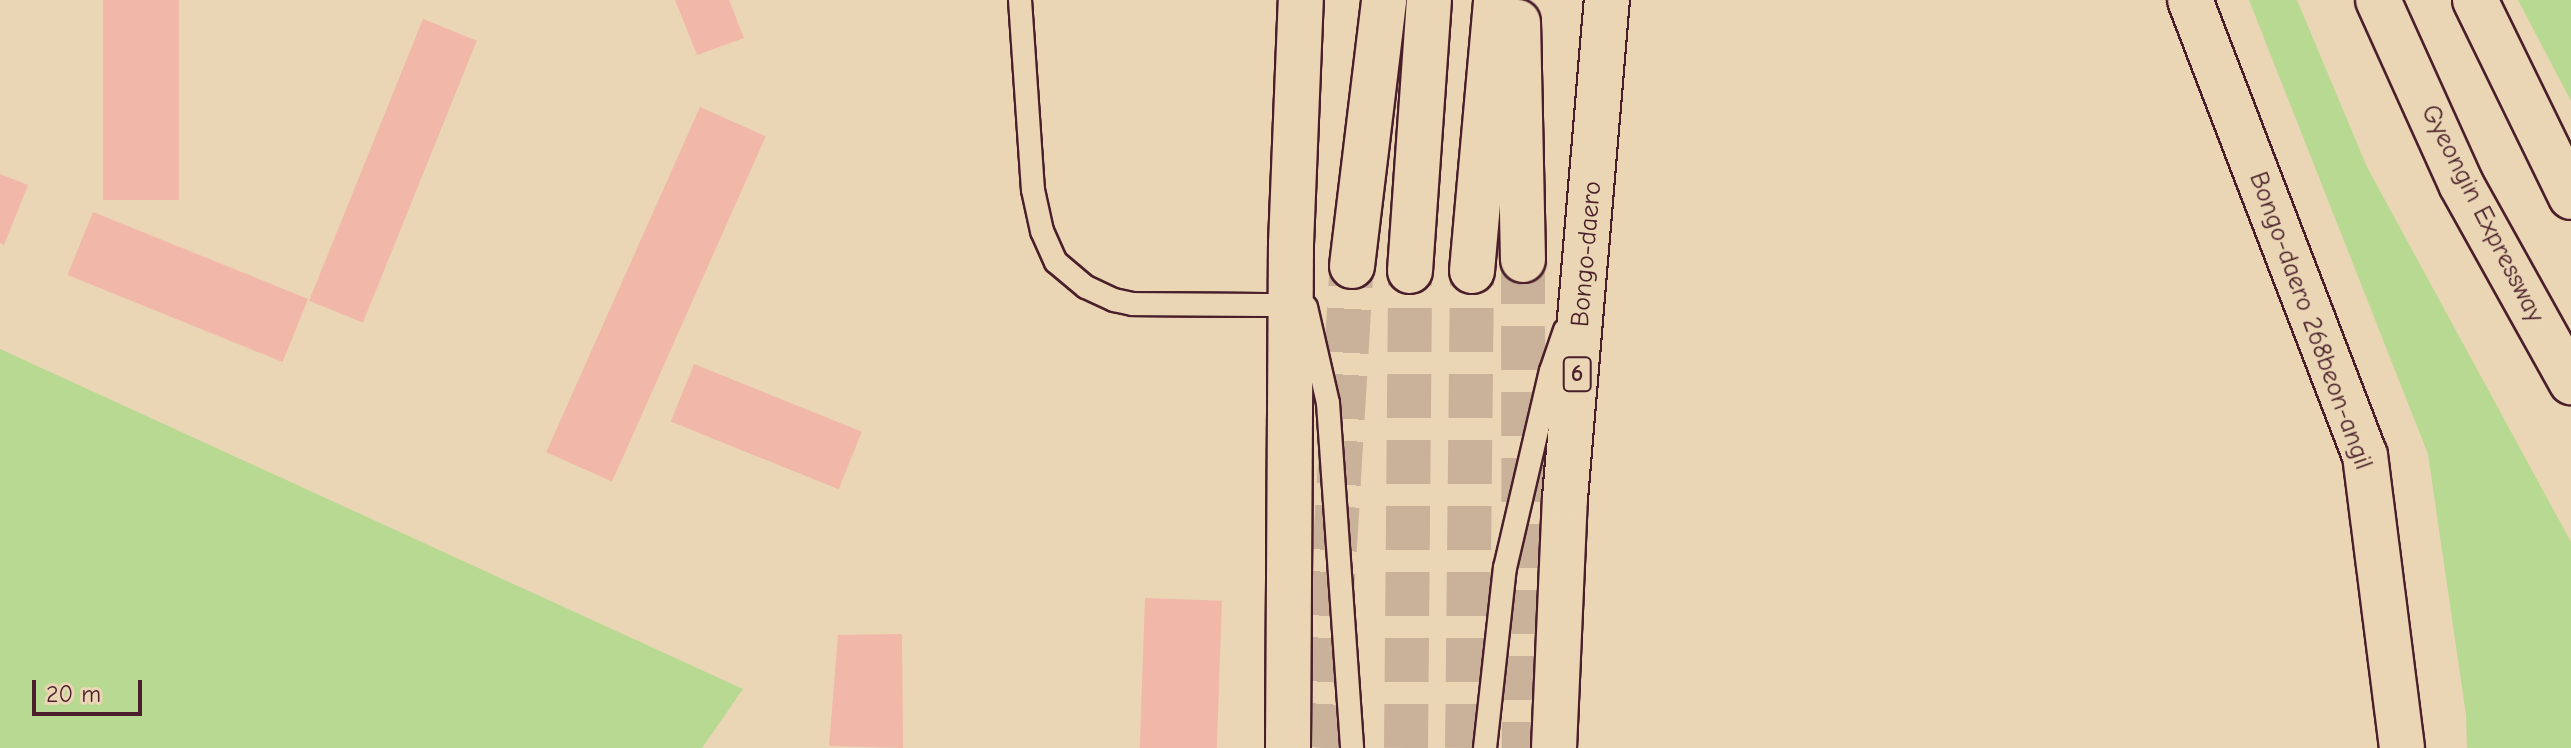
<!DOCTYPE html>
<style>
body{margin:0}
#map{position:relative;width:2571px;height:748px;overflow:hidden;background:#ead6b4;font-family:"Comic Neue",sans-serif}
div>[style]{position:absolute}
.green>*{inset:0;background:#b7d992}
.building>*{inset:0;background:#f1b7a9;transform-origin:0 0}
.trunk-tunnel>*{height:44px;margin-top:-22px;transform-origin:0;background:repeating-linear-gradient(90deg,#cab199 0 44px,transparent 0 66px)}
.roads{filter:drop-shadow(2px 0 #4a1f2b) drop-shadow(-2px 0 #4a1f2b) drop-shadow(0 2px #4a1f2b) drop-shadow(0 -2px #4a1f2b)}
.service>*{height:22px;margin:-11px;padding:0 11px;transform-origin:11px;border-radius:11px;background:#ead6b4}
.minor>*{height:44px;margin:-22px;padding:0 22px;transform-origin:22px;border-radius:22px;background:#ead6b4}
.primary>*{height:44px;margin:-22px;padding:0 22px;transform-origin:22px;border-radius:22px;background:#ead6b4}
.trunk>*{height:44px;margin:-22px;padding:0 22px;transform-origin:22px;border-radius:22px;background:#ead6b4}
.motorway>*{height:44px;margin:-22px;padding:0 22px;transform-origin:22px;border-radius:22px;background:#ead6b4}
span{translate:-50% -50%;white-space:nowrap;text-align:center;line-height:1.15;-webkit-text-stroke:7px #ead6b4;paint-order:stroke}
.shield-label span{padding:2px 6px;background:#ead6b4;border:2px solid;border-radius:6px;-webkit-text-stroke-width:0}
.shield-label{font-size:24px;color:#4a1f2b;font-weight:700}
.street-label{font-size:26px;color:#4a1f2b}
.scale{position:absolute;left:32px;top:680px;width:110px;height:36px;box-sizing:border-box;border:4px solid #4a1f2b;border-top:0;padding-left:10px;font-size:24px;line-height:28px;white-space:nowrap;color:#4a1f2b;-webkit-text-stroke:6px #ead6b4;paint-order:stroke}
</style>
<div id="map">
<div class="green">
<i style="clip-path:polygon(2249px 0,2297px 0,2367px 167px,2571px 542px,2571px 748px,2467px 748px,2466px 715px,2428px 454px)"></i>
<i style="clip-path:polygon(2518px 0,2571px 0,2571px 101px)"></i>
<i style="clip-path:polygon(0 349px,743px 689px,702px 748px,0 748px)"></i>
</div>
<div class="building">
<i style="left:103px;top:0;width:76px;height:200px"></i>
<i style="clip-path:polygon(675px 0,729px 0,744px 38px,697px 55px)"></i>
<i style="left:423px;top:19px;width:58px;height:304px;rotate:22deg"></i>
<i style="left:700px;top:107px;width:72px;height:378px;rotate:24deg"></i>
<i style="clip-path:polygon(0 174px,28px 185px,4px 245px,0 243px)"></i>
<i style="left:93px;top:212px;width:232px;height:68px;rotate:22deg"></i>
<i style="left:694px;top:364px;width:181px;height:62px;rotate:22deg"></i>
<i style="left:1145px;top:598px;width:77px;height:150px;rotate:2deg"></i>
<i style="clip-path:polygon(902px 634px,903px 748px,829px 746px,838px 635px)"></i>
</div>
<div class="trunk-tunnel">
<i style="left:1523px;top:260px;width:488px;rotate:89.9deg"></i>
<i style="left:1323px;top:748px;width:483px;rotate:-86.6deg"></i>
<i style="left:1406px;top:748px;width:477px;rotate:-89.5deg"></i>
<i style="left:1467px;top:748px;width:477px;rotate:-89.4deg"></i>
</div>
<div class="roads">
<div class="service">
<i style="left:1020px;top:0;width:190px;rotate:86.1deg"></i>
<i style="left:1033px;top:190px;width:42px;rotate:77.6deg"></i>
<i style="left:1042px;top:231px;width:34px;rotate:66deg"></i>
<i style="left:1056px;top:262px;width:39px;rotate:40deg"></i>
<i style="left:1086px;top:287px;width:31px;rotate:25deg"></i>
<i style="left:1114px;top:300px;width:19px;rotate:12deg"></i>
<i style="left:1133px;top:304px;width:157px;rotate:0.4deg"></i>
<i style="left:1306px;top:307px;width:98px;rotate:77.1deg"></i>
<i style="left:1328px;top:403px;width:346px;rotate:86deg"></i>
<i style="left:1485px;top:748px;width:181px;rotate:-83.7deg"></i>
<i style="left:1505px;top:568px;width:202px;rotate:-76.9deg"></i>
<i style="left:1551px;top:371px;width:43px;rotate:-71.1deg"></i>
</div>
<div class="minor">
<i style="left:2190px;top:0;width:487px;rotate:69deg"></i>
<i style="left:2365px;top:455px;width:295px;rotate:82.8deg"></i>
</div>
<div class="primary">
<i style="left:1288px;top:748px;width:504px;rotate:-89.66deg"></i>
<i style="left:1291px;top:244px;width:244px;rotate:-87.7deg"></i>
<i style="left:1554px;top:748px;width:250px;rotate:-87.5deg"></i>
<i style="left:1565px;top:498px;width:500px;rotate:-85.2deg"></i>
</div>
<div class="trunk">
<i style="left:1518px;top:22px;width:238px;rotate:88.8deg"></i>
<i style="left:1352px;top:266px;width:268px;rotate:-83.1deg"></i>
<i style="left:1410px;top:271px;width:272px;rotate:-86deg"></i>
<i style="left:1472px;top:271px;width:272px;rotate:-84.9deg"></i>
</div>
<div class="motorway">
<i style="left:2378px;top:0;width:202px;rotate:65.7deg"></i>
<i style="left:2461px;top:184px;width:227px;rotate:60.9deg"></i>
<i style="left:2475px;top:0;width:219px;rotate:64deg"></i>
</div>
</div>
<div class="shield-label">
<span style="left:1577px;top:374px">6</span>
</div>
<div class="street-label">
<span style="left:2482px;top:214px;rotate:63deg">Gyeongin Expressway</span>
<span style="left:1587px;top:254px;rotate:-85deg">Bongo-daero</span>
<span style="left:2310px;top:321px;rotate:70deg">Bongo-daero 268beon-angil</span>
</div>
<div class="scale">20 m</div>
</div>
